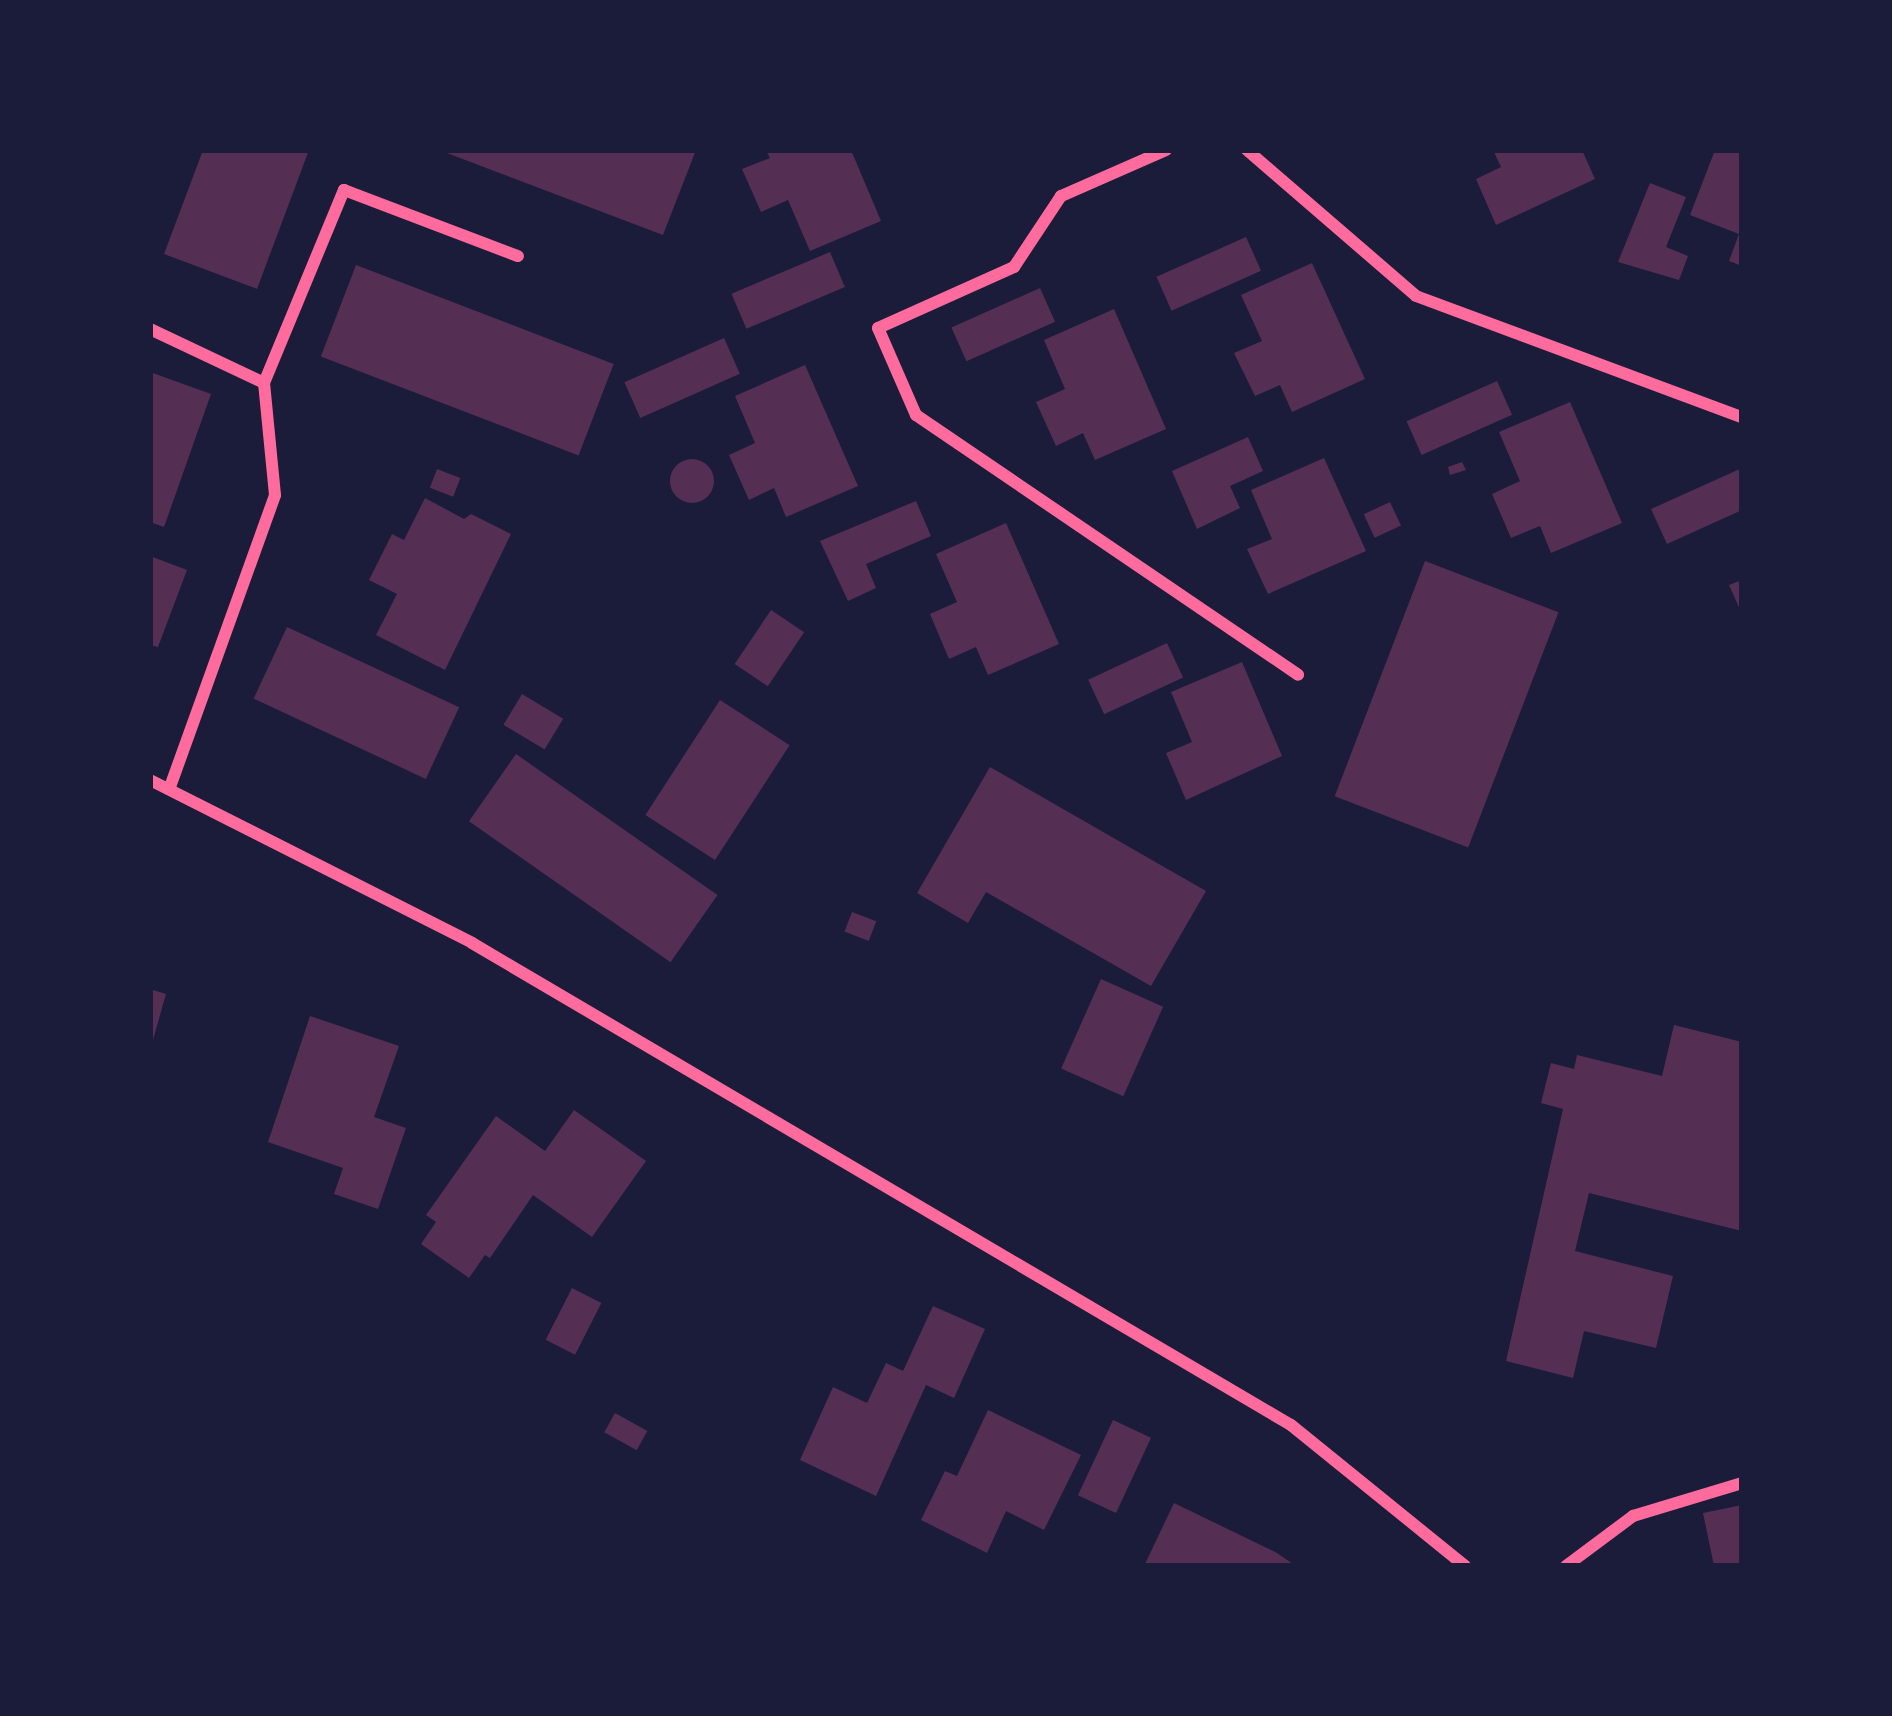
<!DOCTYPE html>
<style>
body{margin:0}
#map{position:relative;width:1892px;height:1716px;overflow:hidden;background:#1b1b3a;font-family:Montserrat,sans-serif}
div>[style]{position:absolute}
.building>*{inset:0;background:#542f53;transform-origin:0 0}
.round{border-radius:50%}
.minor>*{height:12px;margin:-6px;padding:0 6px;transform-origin:6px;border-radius:6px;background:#ff6b9d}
span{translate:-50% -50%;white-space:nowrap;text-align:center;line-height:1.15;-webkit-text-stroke:10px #1b1b3a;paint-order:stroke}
.frame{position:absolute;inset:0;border:153px solid #1b1b3a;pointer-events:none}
</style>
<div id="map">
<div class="building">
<i style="clip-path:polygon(203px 150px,309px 150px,257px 289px,164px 254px)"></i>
<i style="clip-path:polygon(439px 150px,696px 150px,663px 235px)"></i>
<i style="clip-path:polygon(766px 150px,851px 150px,881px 221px,810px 251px,788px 200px,761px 212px,742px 169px,770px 158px)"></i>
<i style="clip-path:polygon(1493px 150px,1582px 150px,1595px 179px,1496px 225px,1476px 179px,1501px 167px)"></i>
<i style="clip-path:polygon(1715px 150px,1742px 152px,1742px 266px,1729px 261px,1739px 234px,1690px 215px)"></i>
<i style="clip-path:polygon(1650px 183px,1686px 197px,1666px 247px,1688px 256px,1679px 280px,1618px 262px)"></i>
<i style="left:1246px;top:237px;width:37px;height:98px;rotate:66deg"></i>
<i style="left:830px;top:252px;width:38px;height:107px;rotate:67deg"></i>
<i style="clip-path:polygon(1312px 263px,1365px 379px,1292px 412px,1280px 385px,1255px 396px,1234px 353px,1262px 341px,1241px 295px)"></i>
<i style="left:356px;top:265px;width:276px;height:98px;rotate:21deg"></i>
<i style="left:1040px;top:288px;width:37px;height:97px;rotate:66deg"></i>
<i style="clip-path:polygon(1114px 309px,1166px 429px,1095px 460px,1083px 433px,1056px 446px,1036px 402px,1065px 389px,1044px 340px)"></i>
<i style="left:724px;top:338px;width:39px;height:109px;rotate:66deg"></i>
<i style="clip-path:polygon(805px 365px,858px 486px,786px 517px,774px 488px,749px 500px,729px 455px,755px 443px,735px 396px)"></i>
<i style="clip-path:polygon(150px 372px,211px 394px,164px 527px,150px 522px)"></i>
<i style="left:1497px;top:381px;width:37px;height:99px;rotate:66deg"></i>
<i style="clip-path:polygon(1570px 402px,1622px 523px,1551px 553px,1540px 526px,1511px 538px,1492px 494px,1520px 481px,1499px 432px)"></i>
<i style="clip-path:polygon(1248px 437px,1263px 471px,1230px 486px,1240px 508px,1197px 529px,1172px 471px)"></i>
<i style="clip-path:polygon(1324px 458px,1366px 551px,1268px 594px,1247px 549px,1272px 539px,1251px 490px)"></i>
<i class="round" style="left:670px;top:459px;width:44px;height:44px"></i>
<i style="clip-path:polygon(1462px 462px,1466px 470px,1450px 475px,1448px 467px)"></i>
<i style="clip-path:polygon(1742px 468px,1742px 510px,1667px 544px,1651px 509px)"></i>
<i style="left:437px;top:469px;width:25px;height:20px;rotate:21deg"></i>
<i style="clip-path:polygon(425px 498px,464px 519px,471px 514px,511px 534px,445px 670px,376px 635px,397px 594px,369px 580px,392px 534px,404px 540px)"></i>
<i style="clip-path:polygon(916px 501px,931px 536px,866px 564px,876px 588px,848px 601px,820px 541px)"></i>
<i style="left:1390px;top:502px;width:26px;height:29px;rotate:65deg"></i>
<i style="clip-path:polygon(1006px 523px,1059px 644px,988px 675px,976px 647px,949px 659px,930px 614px,957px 602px,936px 554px)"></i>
<i style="clip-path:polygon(150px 556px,187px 570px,158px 647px,150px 645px)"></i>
<i style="left:1425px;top:561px;width:143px;height:252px;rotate:21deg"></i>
<i style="clip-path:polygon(1742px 580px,1742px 614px,1729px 585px)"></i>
<i style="left:771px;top:610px;width:40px;height:65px;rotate:34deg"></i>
<i style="left:287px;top:627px;width:190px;height:79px;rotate:25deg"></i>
<i style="left:1167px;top:643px;width:38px;height:87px;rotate:65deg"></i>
<i style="clip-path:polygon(1242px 662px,1282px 756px,1186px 800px,1166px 753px,1192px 742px,1171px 692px)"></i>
<i style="left:522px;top:694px;width:48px;height:36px;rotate:31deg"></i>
<i style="left:720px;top:700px;width:83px;height:137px;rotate:33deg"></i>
<i style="left:516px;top:754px;width:246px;height:82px;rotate:35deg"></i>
<i style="clip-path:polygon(990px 767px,1206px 891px,1151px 986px,986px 892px,968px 923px,917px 893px)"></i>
<i style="left:852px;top:912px;width:26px;height:21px;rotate:21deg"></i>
<i style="left:1101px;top:979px;width:68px;height:98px;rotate:24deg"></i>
<i style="clip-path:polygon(150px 989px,166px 994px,151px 1047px,150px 1047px)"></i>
<i style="clip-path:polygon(310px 1016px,399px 1046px,374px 1117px,406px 1128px,378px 1209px,334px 1194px,343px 1168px,268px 1142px)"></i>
<i style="clip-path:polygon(1674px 1025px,1742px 1042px,1742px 1231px,1589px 1193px,1575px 1251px,1673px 1276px,1656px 1348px,1584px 1331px,1573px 1378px,1506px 1361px,1563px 1109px,1541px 1103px,1551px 1063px,1574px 1069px,1577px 1055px,1662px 1076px)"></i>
<i style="clip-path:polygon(574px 1110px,646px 1161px,592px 1237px,533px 1195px,490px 1258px,485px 1255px,469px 1278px,421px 1244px,436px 1222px,426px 1215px,496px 1116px,545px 1151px)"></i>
<i style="left:572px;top:1288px;width:33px;height:58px;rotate:27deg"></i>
<i style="clip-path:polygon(933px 1306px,985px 1329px,954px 1398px,926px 1385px,876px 1496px,800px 1460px,833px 1387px,867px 1403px,886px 1363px,903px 1371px)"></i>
<i style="clip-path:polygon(988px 1410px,1081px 1455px,1044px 1530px,1006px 1511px,987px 1553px,921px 1520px,945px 1471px,957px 1476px)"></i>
<i style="left:615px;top:1413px;width:37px;height:22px;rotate:29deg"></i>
<i style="left:1113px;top:1420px;width:42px;height:83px;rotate:25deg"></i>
<i style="clip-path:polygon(1174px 1503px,1277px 1553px,1296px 1566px,1144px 1566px)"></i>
<i style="clip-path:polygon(1742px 1505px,1742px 1566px,1714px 1566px,1703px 1513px)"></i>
</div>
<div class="minor">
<i style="left:1166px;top:150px;width:115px;rotate:156.3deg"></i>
<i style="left:1061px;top:196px;width:85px;rotate:123.5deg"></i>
<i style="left:1014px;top:267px;width:149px;rotate:155.8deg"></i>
<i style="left:878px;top:328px;width:95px;rotate:66.4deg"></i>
<i style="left:916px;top:415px;width:462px;rotate:34.2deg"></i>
<i style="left:1247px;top:150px;width:223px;rotate:40.8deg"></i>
<i style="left:1416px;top:296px;width:348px;rotate:20.4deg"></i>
<i style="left:150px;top:329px;width:126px;rotate:25.3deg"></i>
<i style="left:150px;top:780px;width:361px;rotate:26.8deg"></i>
<i style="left:472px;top:943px;width:950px;rotate:30.48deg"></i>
<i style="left:1291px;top:1425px;width:224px;rotate:39deg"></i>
<i style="left:170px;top:787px;width:310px;rotate:-70.2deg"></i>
<i style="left:275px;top:495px;width:113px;rotate:-95.6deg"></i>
<i style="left:264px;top:383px;width:209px;rotate:-67.5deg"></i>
<i style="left:344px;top:190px;width:186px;rotate:20.8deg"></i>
<i style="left:1566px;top:1566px;width:84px;rotate:-36.7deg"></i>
<i style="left:1633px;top:1516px;width:114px;rotate:-16.8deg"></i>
</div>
<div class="frame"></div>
</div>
